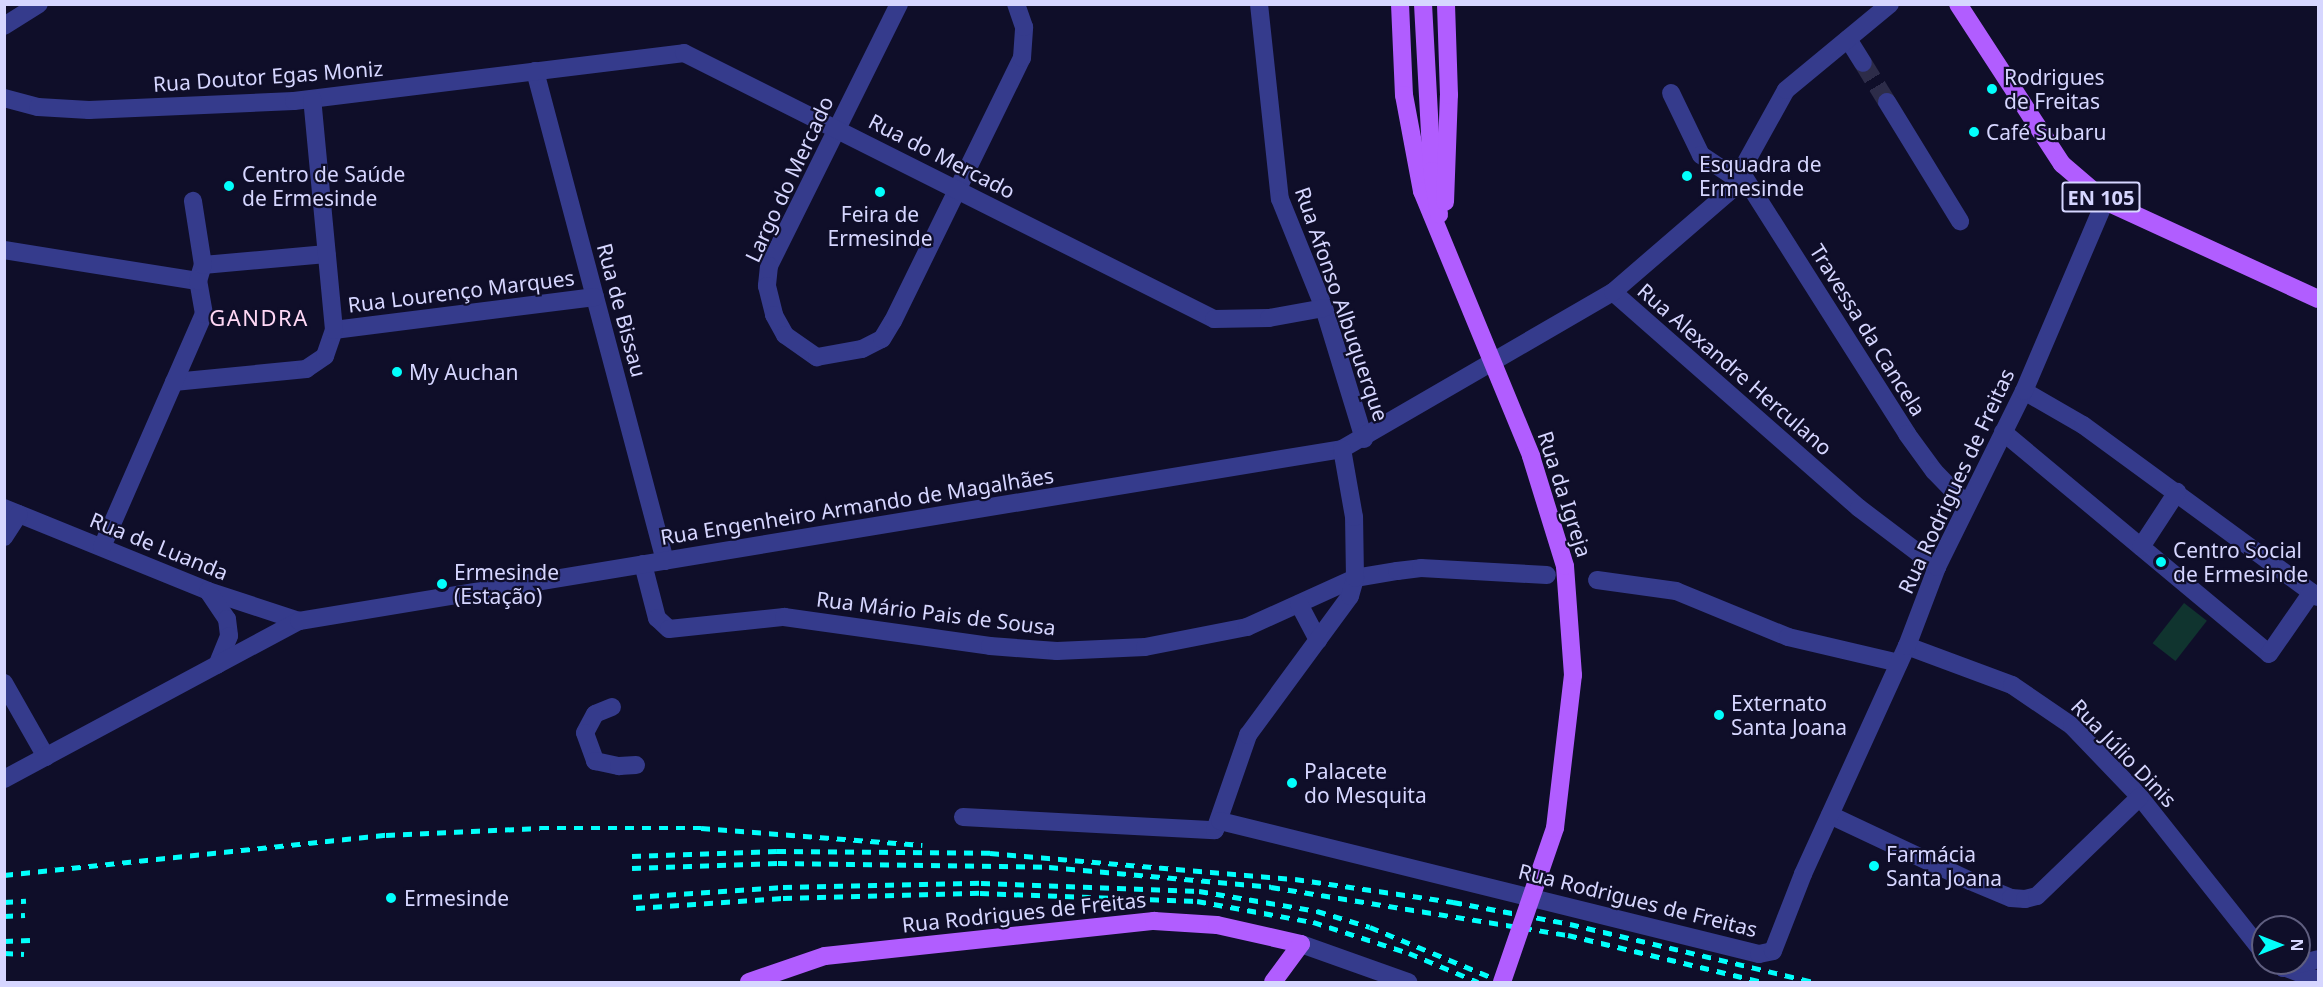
<!DOCTYPE html>
<meta charset="utf-8">
<style>
body{margin:0}
#map{position:relative;width:2323px;height:987px;overflow:hidden;background:#0f0e29;font-family:"Noto Sans",sans-serif}
div>[style]{position:absolute}
.green>*{inset:0;background:#10342f;transform-origin:0 0}
.minor-tunnel>*{height:18px;margin-top:-9px;transform-origin:0;background:repeating-linear-gradient(90deg,#2d2c49 0 18px,transparent 0 27px)}
.minor>*{height:18px;margin:-9px;padding:0 9px;transform-origin:9px;border-radius:9px;background:#353b8c}
.major>*{height:18px;margin:-9px;padding:0 9px;transform-origin:9px;border-radius:9px;background:#b15dff}
.rail>*{height:4.5px;margin-top:-2.25px;transform-origin:0;background:repeating-linear-gradient(90deg,#02fffc 0 9px,transparent 0 17px)}
.major-bridge>*{height:18px;margin:-9px;padding:0 9px;transform-origin:9px;border-radius:9px;background:#b15dff}
.dots>*{width:16px;height:16px;translate:-50% -50%;box-sizing:border-box;border:3px solid #0f0e29;border-radius:50%}
span{translate:-50% -50%;white-space:nowrap;text-align:center;line-height:1.15;-webkit-text-stroke:4.5px #0f0e29;paint-order:stroke}
.shield-label span{padding:2px 4px;background:#0f0e29;border:2px solid;border-radius:4px;-webkit-text-stroke-width:0}
.shield-label{font-size:20px;color:#d6d6ff;font-weight:700}
.street-label{font-size:21px;color:#d6d6ff}
.poi-label{font-size:21px;color:#d6d6ff}
.left{translate:0 -50%;text-align:left}
.neighbourhood-label{font-size:22px;color:#ffd8f5;letter-spacing:1.5px}
.frame{position:absolute;inset:0;border:6px solid #d6d6ff;pointer-events:none}
.north{position:absolute;left:2251px;top:915px;width:60px;height:60px;box-sizing:border-box;background:#0f0e29;border:2px solid #5f5e7f;border-radius:50%;rotate:90deg;font-size:16px;font-weight:700;line-height:24px;text-align:center;color:#d6d6ff}
.north::after{content:'';display:block;margin:auto;width:21px;height:27px;background:#02fffc;clip-path:polygon(50% 0,100% 100%,50% 72%,0 100%)}
</style>
<div id="map">
<div class="green">
<i style="left:2184px;top:603px;width:29px;height:51px;rotate:38deg"></i>
</div>
<div class="minor-tunnel">
<i style="left:1863px;top:63px;width:46px;rotate:58.4deg"></i>
</div>
<div class="minor">
<i style="left:899px;top:4px;width:292px;rotate:116.4deg"></i>
<i style="left:769px;top:266px;width:20px;rotate:96deg"></i>
<i style="left:767px;top:286px;width:30px;rotate:76deg"></i>
<i style="left:774px;top:315px;width:23px;rotate:61deg"></i>
<i style="left:785px;top:335px;width:39px;rotate:35deg"></i>
<i style="left:817px;top:357px;width:46px;rotate:-10.1deg"></i>
<i style="left:862px;top:349px;width:22px;rotate:-27deg"></i>
<i style="left:882px;top:339px;width:21px;rotate:-59deg"></i>
<i style="left:893px;top:321px;width:293px;rotate:-63.9deg"></i>
<i style="left:1022px;top:58px;width:31px;rotate:-86deg"></i>
<i style="left:1024px;top:27px;width:24px;rotate:-109deg"></i>
<i style="left:1259px;top:4px;width:196px;rotate:83.9deg"></i>
<i style="left:1280px;top:199px;width:118px;rotate:68deg"></i>
<i style="left:1324px;top:308px;width:137px;rotate:73deg"></i>
<i style="left:4px;top:26px;width:41px;rotate:-32.2deg"></i>
<i style="left:1848px;top:39px;width:28px;rotate:58deg"></i>
<i style="left:535px;top:71px;width:507px;rotate:75.14deg"></i>
<i style="left:1671px;top:93px;width:69px;rotate:64.2deg"></i>
<i style="left:1701px;top:155px;width:43px;rotate:33.7deg"></i>
<i style="left:4px;top:98px;width:35px;rotate:15deg"></i>
<i style="left:38px;top:107px;width:51px;rotate:3.4deg"></i>
<i style="left:89px;top:110px;width:205px;rotate:-2.5deg"></i>
<i style="left:294px;top:101px;width:393px;rotate:-7deg"></i>
<i style="left:684px;top:53px;width:593px;rotate:26.65deg"></i>
<i style="left:1214px;top:319px;width:55px;rotate:-1deg"></i>
<i style="left:1269px;top:318px;width:56px;rotate:-10.3deg"></i>
<i style="left:1887px;top:102px;width:140px;rotate:58.5deg"></i>
<i style="left:1741px;top:172px;width:310px;rotate:57.6deg"></i>
<i style="left:1907px;top:434px;width:46px;rotate:53.9deg"></i>
<i style="left:1934px;top:471px;width:47px;rotate:45.9deg"></i>
<i style="left:4px;top:250px;width:196px;rotate:9.1deg"></i>
<i style="left:203px;top:265px;width:124px;rotate:-5.1deg"></i>
<i style="left:1613px;top:292px;width:327px;rotate:41.3deg"></i>
<i style="left:1859px;top:508px;width:98px;rotate:37.1deg"></i>
<i style="left:334px;top:330px;width:263px;rotate:-7.2deg"></i>
<i style="left:174px;top:382px;width:133px;rotate:-5.6deg"></i>
<i style="left:306px;top:369px;width:23px;rotate:-34deg"></i>
<i style="left:325px;top:356px;width:28px;rotate:-71deg"></i>
<i style="left:334px;top:330px;width:232px;rotate:-95.4deg"></i>
<i style="left:2024px;top:391px;width:68px;rotate:30deg"></i>
<i style="left:2083px;top:425px;width:291px;rotate:36.2deg"></i>
<i style="left:2003px;top:432px;width:346px;rotate:39.8deg"></i>
<i style="left:2269px;top:654px;width:75px;rotate:-55.3deg"></i>
<i style="left:4px;top:508px;width:220px;rotate:22.1deg"></i>
<i style="left:208px;top:591px;width:96px;rotate:18.2deg"></i>
<i style="left:4px;top:537px;width:27px;rotate:-57deg"></i>
<i style="left:102px;top:547px;width:254px;rotate:-66.4deg"></i>
<i style="left:204px;top:314px;width:34px;rotate:-100deg"></i>
<i style="left:198px;top:281px;width:17px;rotate:-73deg"></i>
<i style="left:203px;top:265px;width:65px;rotate:-98.9deg"></i>
<i style="left:2141px;top:547px;width:66px;rotate:-56.8deg"></i>
<i style="left:643px;top:564px;width:56px;rotate:75.5deg"></i>
<i style="left:657px;top:618px;width:16px;rotate:43deg"></i>
<i style="left:669px;top:629px;width:116px;rotate:-6deg"></i>
<i style="left:784px;top:617px;width:208px;rotate:8deg"></i>
<i style="left:990px;top:646px;width:67px;rotate:4.3deg"></i>
<i style="left:1057px;top:651px;width:88px;rotate:-2.6deg"></i>
<i style="left:1145px;top:647px;width:104px;rotate:-11.1deg"></i>
<i style="left:1247px;top:627px;width:119px;rotate:-24.4deg"></i>
<i style="left:1355px;top:578px;width:43px;rotate:-9.5deg"></i>
<i style="left:1397px;top:571px;width:24px;rotate:-7deg"></i>
<i style="left:1421px;top:568px;width:126px;rotate:3.2deg"></i>
<i style="left:1597px;top:580px;width:80px;rotate:7.9deg"></i>
<i style="left:1676px;top:591px;width:121px;rotate:22.3deg"></i>
<i style="left:1788px;top:637px;width:114px;rotate:13.2deg"></i>
<i style="left:208px;top:591px;width:34px;rotate:56deg"></i>
<i style="left:227px;top:619px;width:17px;rotate:83deg"></i>
<i style="left:229px;top:636px;width:31px;rotate:112deg"></i>
<i style="left:1299px;top:604px;width:41px;rotate:62.2deg"></i>
<i style="left:1907px;top:646px;width:112px;rotate:20.4deg"></i>
<i style="left:2012px;top:685px;width:73px;rotate:34.3deg"></i>
<i style="left:2072px;top:726px;width:98px;rotate:46.2deg"></i>
<i style="left:2140px;top:797px;width:198px;rotate:51.6deg"></i>
<i style="left:4px;top:683px;width:85px;rotate:60.4deg"></i>
<i style="left:612px;top:707px;width:18px;rotate:158deg"></i>
<i style="left:595px;top:714px;width:21px;rotate:118deg"></i>
<i style="left:585px;top:733px;width:30px;rotate:70deg"></i>
<i style="left:595px;top:761px;width:25px;rotate:12deg"></i>
<i style="left:619px;top:766px;width:17px;rotate:-3deg"></i>
<i style="left:4px;top:779px;width:335px;rotate:-28.2deg"></i>
<i style="left:299px;top:621px;width:1057px;rotate:-9.36deg"></i>
<i style="left:1342px;top:449px;width:313px;rotate:-30.1deg"></i>
<i style="left:1613px;top:292px;width:155px;rotate:-40.8deg"></i>
<i style="left:1730px;top:191px;width:115px;rotate:-61deg"></i>
<i style="left:1786px;top:90px;width:135px;rotate:-39.6deg"></i>
<i style="left:1830px;top:815px;width:155px;rotate:25.2deg"></i>
<i style="left:1970px;top:881px;width:44px;rotate:22.5deg"></i>
<i style="left:2011px;top:898px;width:14px;rotate:4deg"></i>
<i style="left:2025px;top:899px;width:12px;rotate:-14deg"></i>
<i style="left:2037px;top:896px;width:143px;rotate:-43.9deg"></i>
<i style="left:963px;top:817px;width:252px;rotate:3deg"></i>
<i style="left:1215px;top:830px;width:101px;rotate:-70.8deg"></i>
<i style="left:1248px;top:735px;width:172px;rotate:-53.7deg"></i>
<i style="left:1350px;top:596px;width:19px;rotate:-74deg"></i>
<i style="left:1355px;top:578px;width:61px;rotate:-90.9deg"></i>
<i style="left:1354px;top:517px;width:69px;rotate:-100deg"></i>
<i style="left:1220px;top:821px;width:555px;rotate:13.86deg"></i>
<i style="left:1759px;top:954px;width:14px;rotate:-12deg"></i>
<i style="left:1773px;top:951px;width:83px;rotate:-68.7deg"></i>
<i style="left:1803px;top:874px;width:251px;rotate:-65.5deg"></i>
<i style="left:1907px;top:646px;width:85px;rotate:-69.2deg"></i>
<i style="left:1937px;top:567px;width:196px;rotate:-63.7deg"></i>
<i style="left:2024px;top:391px;width:207px;rotate:-66.9deg"></i>
<i style="left:1301px;top:944px;width:114px;rotate:19.6deg"></i>
<i style="left:2273px;top:963px;width:48px;rotate:20.7deg"></i>
<i style="left:2283px;top:968px;width:36px;rotate:-14deg"></i>
</div>
<div class="major">
<i style="left:1400px;top:4px;width:91px;rotate:87.5deg"></i>
<i style="left:1404px;top:95px;width:98px;rotate:79.4deg"></i>
<i style="left:1422px;top:191px;width:287px;rotate:67.6deg"></i>
<i style="left:1423px;top:4px;width:167px;rotate:86.9deg"></i>
<i style="left:1432px;top:171px;width:44px;rotate:80.8deg"></i>
<i style="left:1958px;top:4px;width:191px;rotate:57deg"></i>
<i style="left:2062px;top:164px;width:57px;rotate:40.7deg"></i>
<i style="left:2105px;top:201px;width:234px;rotate:24.7deg"></i>
<i style="left:1445px;top:202px;width:107px;rotate:-87.9deg"></i>
<i style="left:1449px;top:95px;width:91px;rotate:-91.9deg"></i>
<i style="left:749px;top:982px;width:80px;rotate:-18.9deg"></i>
<i style="left:825px;top:956px;width:331px;rotate:-6.1deg"></i>
<i style="left:1154px;top:921px;width:63px;rotate:3.6deg"></i>
<i style="left:1217px;top:925px;width:86px;rotate:12.7deg"></i>
<i style="left:1301px;top:944px;width:47px;rotate:126.4deg"></i>
</div>
<div class="rail">
<i style="left:632px;top:856px;width:145px;rotate:-2deg"></i>
<i style="left:777px;top:851px;width:213px;rotate:0.5deg"></i>
<i style="left:990px;top:853px;width:306px;rotate:4.9deg"></i>
<i style="left:1295px;top:879px;width:160px;rotate:8.3deg"></i>
<i style="left:1453px;top:902px;width:119px;rotate:10.6deg"></i>
<i style="left:1570px;top:924px;width:250px;rotate:13.4deg"></i>
<i style="left:632px;top:868px;width:146px;rotate:-2deg"></i>
<i style="left:778px;top:863px;width:271px;rotate:0.8deg"></i>
<i style="left:1049px;top:867px;width:223px;rotate:5.1deg"></i>
<i style="left:1271px;top:887px;width:301px;rotate:9.2deg"></i>
<i style="left:1568px;top:935px;width:201px;rotate:13.6deg"></i>
<i style="left:4px;top:875px;width:384px;rotate:-6deg"></i>
<i style="left:386px;top:835px;width:154px;rotate:-2.6deg"></i>
<i style="left:540px;top:828px;width:161px"></i>
<i style="left:701px;top:828px;width:222px;rotate:4.4deg"></i>
<i style="left:633px;top:897px;width:150px;rotate:-3.8deg"></i>
<i style="left:783px;top:887px;width:198px;rotate:-1.2deg"></i>
<i style="left:981px;top:883px;width:218px;rotate:2.1deg"></i>
<i style="left:1199px;top:891px;width:120px;rotate:9.6deg"></i>
<i style="left:1317px;top:911px;width:55px;rotate:16.8deg"></i>
<i style="left:1370px;top:927px;width:144px;rotate:22.5deg"></i>
<i style="left:4px;top:902px;width:22px;rotate:-3deg"></i>
<i style="left:636px;top:908px;width:147px;rotate:-3.9deg"></i>
<i style="left:783px;top:898px;width:197px;rotate:-1.5deg"></i>
<i style="left:980px;top:893px;width:217px;rotate:2.1deg"></i>
<i style="left:1197px;top:901px;width:118px;rotate:10.3deg"></i>
<i style="left:1313px;top:922px;width:101px;rotate:17.9deg"></i>
<i style="left:1409px;top:953px;width:75px;rotate:22.8deg"></i>
<i style="left:4px;top:916px;width:21px;rotate:-3deg"></i>
<i style="left:4px;top:941px;width:26px;rotate:-2deg"></i>
<i style="left:4px;top:953px;width:20px;rotate:3deg"></i>
</div>
<div class="major-bridge">
<i style="left:1502px;top:982px;width:163px;rotate:-71deg"></i>
<i style="left:1555px;top:828px;width:154px;rotate:-83.3deg"></i>
<i style="left:1573px;top:675px;width:109px;rotate:-94.2deg"></i>
<i style="left:1565px;top:566px;width:115px;rotate:-107.2deg"></i>
</div>
<div class="dots">
<i style="left:1992px;top:89px;background:#02fffc"></i>
<i style="left:1974px;top:132px;background:#02fffc"></i>
<i style="left:1687px;top:176px;background:#02fffc"></i>
<i style="left:229px;top:186px;background:#02fffc"></i>
<i style="left:880px;top:192px;background:#02fffc"></i>
<i style="left:397px;top:372px;background:#02fffc"></i>
<i style="left:2161px;top:562px;background:#02fffc"></i>
<i style="left:442px;top:584px;background:#02fffc"></i>
<i style="left:1719px;top:715px;background:#02fffc"></i>
<i style="left:1292px;top:783px;background:#02fffc"></i>
<i style="left:1874px;top:866px;background:#02fffc"></i>
<i style="left:391px;top:898px;background:#02fffc"></i>
</div>
<div class="shield-label">
<span style="left:2101px;top:197px">EN 105</span>
</div>
<div class="street-label">
<span style="left:268px;top:76px;rotate:-4deg">Rua Doutor Egas Moniz</span>
<span style="left:942px;top:156px;rotate:27deg">Rua do Mercado</span>
<span style="left:789px;top:179px;rotate:-65deg">Largo do Mercado</span>
<span style="left:461px;top:291px;rotate:-7deg">Rua Lourenço Marques</span>
<span style="left:1342px;top:304px;rotate:71deg">Rua Afonso Albuquerque</span>
<span style="left:622px;top:310px;rotate:75deg">Rua de Bissau</span>
<span style="left:1868px;top:330px;rotate:58deg">Travessa da Cancela</span>
<span style="left:1735px;top:369px;rotate:41deg">Rua Alexandre Herculano</span>
<span style="left:1956px;top:481px;rotate:-65deg">Rua Rodrigues de Freitas</span>
<span style="left:1565px;top:494px;rotate:72deg">Rua da Igreja</span>
<span style="left:857px;top:506px;rotate:-9deg">Rua Engenheiro Armando de Magalhães</span>
<span style="left:159px;top:546px;rotate:22deg">Rua de Luanda</span>
<span style="left:936px;top:613px;rotate:7deg">Rua Mário Pais de Sousa</span>
<span style="left:2124px;top:753px;rotate:46deg">Rua Júlio Dinis</span>
<span style="left:1638px;top:900px;rotate:14deg">Rua Rodrigues de Freitas</span>
<span style="left:1024px;top:912px;rotate:-6deg">Rua Rodrigues de Freitas</span>
</div>
<div class="poi-label">
<span class="left" style="left:2004px;top:89px">Rodrigues<br>de Freitas</span>
<span class="left" style="left:1986px;top:132px">Café Subaru</span>
<span class="left" style="left:1699px;top:176px">Esquadra de<br>Ermesinde</span>
<span class="left" style="left:242px;top:186px">Centro de Saúde<br>de Ermesinde</span>
<span style="left:880px;top:226px">Feira de<br>Ermesinde</span>
<span class="left" style="left:409px;top:372px">My Auchan</span>
<span class="left" style="left:2173px;top:562px">Centro Social<br>de Ermesinde</span>
<span class="left" style="left:454px;top:584px">Ermesinde<br>(Estação)</span>
<span class="left" style="left:1731px;top:715px">Externato<br>Santa Joana</span>
<span class="left" style="left:1304px;top:783px">Palacete<br>do Mesquita</span>
<span class="left" style="left:1886px;top:866px">Farmácia<br>Santa Joana</span>
<span class="left" style="left:404px;top:898px">Ermesinde</span>
</div>
<div class="neighbourhood-label">
<span style="left:259px;top:318px">GANDRA</span>
</div>
<div class="frame"></div>
<div class="north">N</div>
</div>
